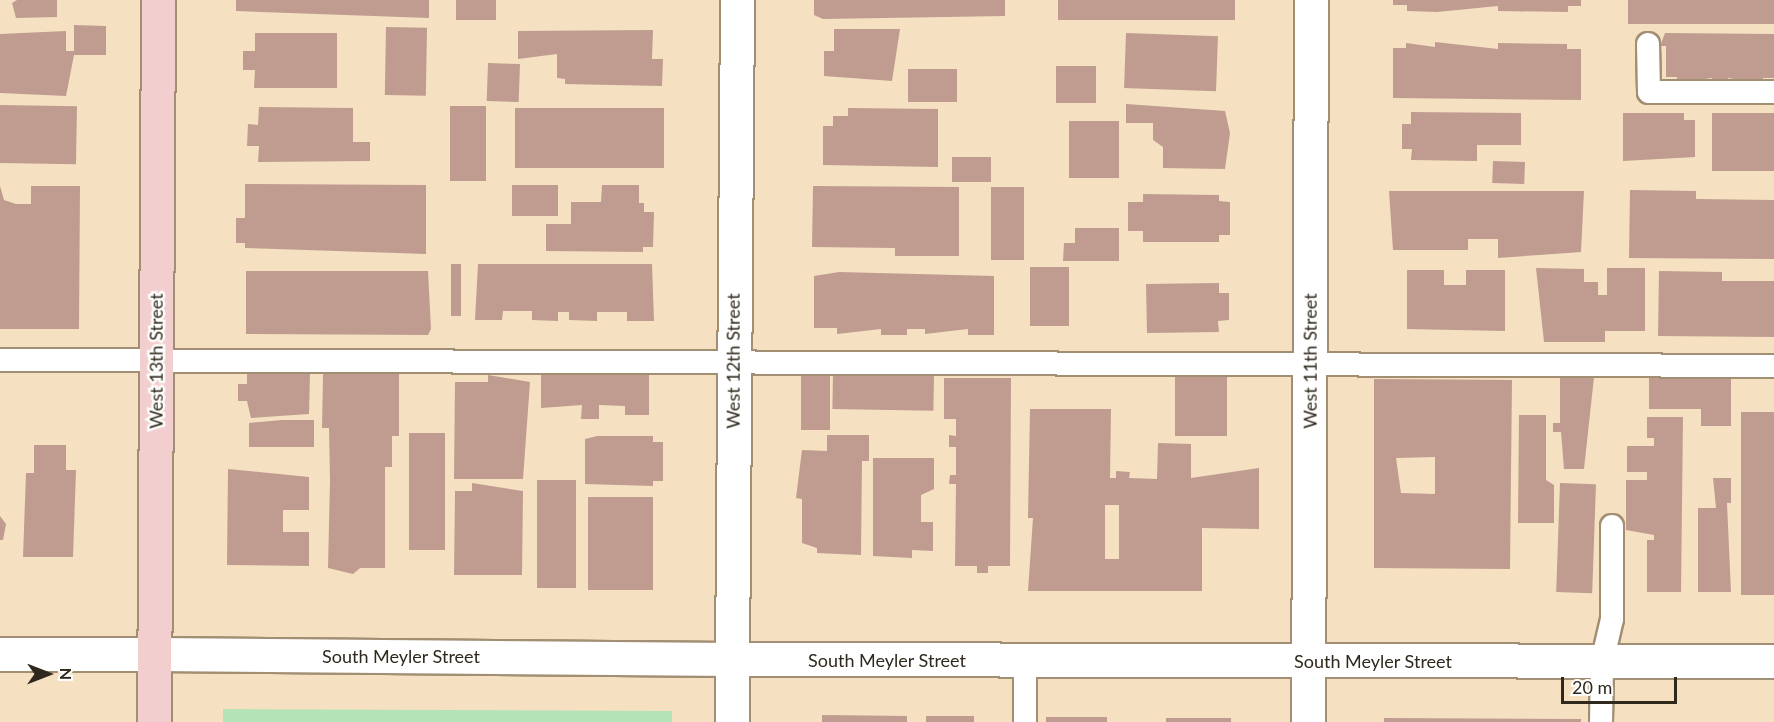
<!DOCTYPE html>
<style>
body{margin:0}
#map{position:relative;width:1774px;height:722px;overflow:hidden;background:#f5e0c2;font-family:Lato,sans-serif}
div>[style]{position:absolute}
.green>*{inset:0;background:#b3e3b6}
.building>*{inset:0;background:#bf9c8f;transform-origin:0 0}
.roads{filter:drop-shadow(2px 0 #a28f73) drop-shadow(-2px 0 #a28f73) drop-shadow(0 2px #a28f73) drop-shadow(0 -2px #a28f73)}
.service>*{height:22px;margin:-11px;padding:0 11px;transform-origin:11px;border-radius:11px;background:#fff}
.minor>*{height:33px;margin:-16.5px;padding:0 16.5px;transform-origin:16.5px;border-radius:16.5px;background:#fff}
.tertiary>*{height:33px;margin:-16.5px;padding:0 16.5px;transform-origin:16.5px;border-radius:16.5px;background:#fff}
.secondary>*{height:33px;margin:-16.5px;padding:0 16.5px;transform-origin:16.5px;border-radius:16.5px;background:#f2cfce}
span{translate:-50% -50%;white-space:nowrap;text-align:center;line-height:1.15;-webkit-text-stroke:5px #fff;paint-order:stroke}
.street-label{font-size:18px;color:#2f281c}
.north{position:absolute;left:18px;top:644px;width:60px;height:60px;-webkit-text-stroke:4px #fff;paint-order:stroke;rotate:90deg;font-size:16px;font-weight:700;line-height:24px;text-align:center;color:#2f281c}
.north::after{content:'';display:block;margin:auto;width:21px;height:27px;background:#2f281c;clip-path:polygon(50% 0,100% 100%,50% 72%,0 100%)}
.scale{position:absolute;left:1561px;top:677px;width:116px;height:27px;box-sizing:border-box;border:3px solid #2f281c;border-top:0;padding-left:8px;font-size:18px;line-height:21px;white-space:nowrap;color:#2f281c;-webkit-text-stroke:4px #fff;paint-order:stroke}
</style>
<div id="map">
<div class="green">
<i style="clip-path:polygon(223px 709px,672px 711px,672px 722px,223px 722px)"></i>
</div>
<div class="building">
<i style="clip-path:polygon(17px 0,57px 0,57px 17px,16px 18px,12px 3px)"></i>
<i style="clip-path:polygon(236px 0,429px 0,429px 18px,236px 11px)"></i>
<i style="left:456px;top:0;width:40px;height:20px"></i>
<i style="clip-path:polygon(814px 0,1005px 0,1005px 16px,823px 19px,814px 15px)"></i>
<i style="left:1058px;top:0;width:177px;height:20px"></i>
<i style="clip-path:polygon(1393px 0,1581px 0,1581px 6px,1568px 6px,1568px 12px,1498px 11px,1498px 6px,1437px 12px,1407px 11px,1407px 5px,1393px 5px)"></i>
<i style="left:1628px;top:0;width:146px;height:24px"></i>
<i style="clip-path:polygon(74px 25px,106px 26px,106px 55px,74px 55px,66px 96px,0 93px,0 34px,66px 31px,66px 51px,74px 51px)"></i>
<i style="left:386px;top:27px;width:41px;height:68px;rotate:1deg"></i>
<i style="clip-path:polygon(834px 29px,900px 29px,892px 81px,824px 76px,824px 51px,834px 51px)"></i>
<i style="clip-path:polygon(653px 30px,652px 59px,663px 59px,662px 86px,565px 84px,565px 79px,557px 78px,557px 54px,518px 59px,518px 31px)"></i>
<i style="clip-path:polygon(255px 33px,337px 33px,337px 88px,254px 88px,255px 70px,243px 70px,243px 51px,255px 51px)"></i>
<i style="left:1126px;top:33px;width:92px;height:55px;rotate:2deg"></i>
<i style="clip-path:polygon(1665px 33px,1774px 34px,1774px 78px,1763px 78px,1763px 84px,1728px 78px,1727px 84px,1712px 83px,1712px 78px,1677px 83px,1677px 77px,1666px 77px,1666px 46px,1660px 46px)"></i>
<i style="clip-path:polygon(1435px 42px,1498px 49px,1498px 43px,1567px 44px,1567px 49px,1581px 49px,1581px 100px,1393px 98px,1393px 48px,1406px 48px,1406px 43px,1435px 47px)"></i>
<i style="left:488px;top:63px;width:32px;height:38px;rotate:2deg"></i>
<i style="left:1056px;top:66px;width:40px;height:37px"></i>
<i style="left:908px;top:69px;width:49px;height:33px"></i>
<i style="clip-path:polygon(1126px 104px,1225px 111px,1230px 133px,1225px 169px,1163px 168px,1163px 147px,1153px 140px,1153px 123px,1126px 123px)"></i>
<i style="left:0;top:105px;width:77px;height:58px;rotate:1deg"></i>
<i style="left:486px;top:106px;width:75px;height:36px;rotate:90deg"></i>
<i style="clip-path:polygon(259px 107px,353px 108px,353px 142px,370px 142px,370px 161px,258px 162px,259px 146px,247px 146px,248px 124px,258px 125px)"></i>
<i style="left:515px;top:108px;width:149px;height:60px"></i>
<i style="clip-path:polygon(848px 108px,938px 109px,938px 167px,823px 165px,823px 126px,833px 126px,833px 116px,848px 116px)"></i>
<i style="clip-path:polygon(1411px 112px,1521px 113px,1521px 145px,1477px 145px,1477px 161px,1411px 160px,1412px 149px,1402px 149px,1402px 124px,1411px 124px)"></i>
<i style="clip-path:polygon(1623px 113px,1684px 113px,1684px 120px,1695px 120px,1695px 157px,1623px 161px)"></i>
<i style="left:1712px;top:113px;width:62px;height:58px"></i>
<i style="left:1069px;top:121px;width:50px;height:57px"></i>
<i style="left:952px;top:157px;width:39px;height:25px"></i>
<i style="left:1493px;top:161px;width:32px;height:22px;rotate:2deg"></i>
<i style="clip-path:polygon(245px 184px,426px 185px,426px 254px,245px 248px,245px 243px,236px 243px,236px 218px,245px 218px)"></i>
<i style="left:512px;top:185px;width:46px;height:31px"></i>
<i style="clip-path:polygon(602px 185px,639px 185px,639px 203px,644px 203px,644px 212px,654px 212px,653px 247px,643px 247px,643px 252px,546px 251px,546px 224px,571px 224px,571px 202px,601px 202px)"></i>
<i style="clip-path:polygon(0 186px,4px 200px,16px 204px,31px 204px,31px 186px,80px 186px,79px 329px,0 329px)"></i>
<i style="clip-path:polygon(813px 186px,959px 187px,959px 256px,895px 256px,895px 248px,812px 247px)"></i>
<i style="left:991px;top:187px;width:33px;height:73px"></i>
<i style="clip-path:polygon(1630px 190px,1696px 191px,1696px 199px,1774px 200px,1774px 259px,1629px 258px)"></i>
<i style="clip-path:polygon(1389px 191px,1584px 191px,1581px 252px,1498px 258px,1498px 239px,1468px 239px,1468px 250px,1393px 250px)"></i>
<i style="clip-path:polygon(1143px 194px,1219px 195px,1219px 201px,1230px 202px,1230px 235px,1219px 235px,1219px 242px,1143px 242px,1143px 231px,1128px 231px,1128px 202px,1143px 202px)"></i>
<i style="clip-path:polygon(1075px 228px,1119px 228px,1119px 261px,1063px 261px,1064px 243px,1075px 243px)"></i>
<i style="left:451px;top:264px;width:10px;height:52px"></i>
<i style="clip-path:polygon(478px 264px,652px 264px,654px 321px,627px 321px,627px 312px,597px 312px,597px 321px,569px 320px,569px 312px,558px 312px,558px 321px,532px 320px,532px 311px,503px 311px,502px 320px,475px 320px)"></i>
<i style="left:1030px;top:267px;width:39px;height:59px"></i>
<i style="clip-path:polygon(1536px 268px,1584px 269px,1584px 282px,1598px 282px,1598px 295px,1607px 295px,1607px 268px,1645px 268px,1645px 331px,1605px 331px,1605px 342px,1544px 342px)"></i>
<i style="clip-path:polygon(1407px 270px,1444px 270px,1444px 285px,1466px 285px,1466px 270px,1505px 270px,1505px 331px,1407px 329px)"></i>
<i style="clip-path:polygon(246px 271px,428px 271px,431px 329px,428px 335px,246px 334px)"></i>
<i style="clip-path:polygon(1659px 271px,1722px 272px,1722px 281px,1774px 281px,1774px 337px,1658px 336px)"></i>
<i style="clip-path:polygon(839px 272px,994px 276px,994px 335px,968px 335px,968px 329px,925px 334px,925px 329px,907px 329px,907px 335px,881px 335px,881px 329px,837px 334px,837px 328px,814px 328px,814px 276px)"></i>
<i style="clip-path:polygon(1219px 283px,1219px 293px,1229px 293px,1229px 320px,1218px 321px,1219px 332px,1147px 333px,1146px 284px)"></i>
<i style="clip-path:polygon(247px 372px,310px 373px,309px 414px,251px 418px,247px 401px,238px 401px,238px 384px,247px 384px)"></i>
<i style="clip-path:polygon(541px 373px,649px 374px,649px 415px,625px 415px,625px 406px,599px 405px,599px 419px,581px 419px,582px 405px,541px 408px)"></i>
<i style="clip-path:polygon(323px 374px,399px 374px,399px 436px,392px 436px,392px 467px,385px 467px,385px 568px,360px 568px,353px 574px,328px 568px,330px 481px,329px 428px,322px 428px)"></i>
<i style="left:801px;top:374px;width:29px;height:56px"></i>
<i style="left:833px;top:374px;width:101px;height:35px;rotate:1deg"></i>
<i style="clip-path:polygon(488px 375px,530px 382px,523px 479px,454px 479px,455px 382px,488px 382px)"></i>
<i style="left:1175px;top:376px;width:52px;height:60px"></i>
<i style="clip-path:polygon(1560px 377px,1594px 377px,1584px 469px,1564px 469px,1561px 432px,1553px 432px,1553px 423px,1560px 423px)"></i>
<i style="clip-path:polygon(944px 378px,1011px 378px,1010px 566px,988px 566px,988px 573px,977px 573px,977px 566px,955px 566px,956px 484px,949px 484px,950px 475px,956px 475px,956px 447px,949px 447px,949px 435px,956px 436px,956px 419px,944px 419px)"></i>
<i style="clip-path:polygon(1649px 378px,1731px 378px,1731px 426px,1701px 426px,1701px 409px,1649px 409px)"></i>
<i style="clip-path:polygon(evenodd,1374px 379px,1512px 380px,1510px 569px,1374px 568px,1374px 379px,1435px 457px,1435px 494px,1401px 493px,1396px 458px,1435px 457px)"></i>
<i style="clip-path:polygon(evenodd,1030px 409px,1111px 409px,1110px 478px,1116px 478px,1116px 471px,1130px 472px,1129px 478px,1157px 479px,1158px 443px,1191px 444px,1191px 478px,1259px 468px,1259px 529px,1202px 528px,1202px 591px,1028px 591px,1033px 518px,1028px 518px,1030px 409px,1105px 505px,1119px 505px,1119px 559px,1105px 559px,1105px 505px)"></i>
<i style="left:1741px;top:412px;width:33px;height:183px"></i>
<i style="clip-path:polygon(1519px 415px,1546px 415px,1546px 480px,1554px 485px,1554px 523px,1518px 523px)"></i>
<i style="clip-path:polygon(1647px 417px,1683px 417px,1681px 592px,1647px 592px,1647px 540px,1654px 540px,1654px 535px,1626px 530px,1626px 480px,1647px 480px,1647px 472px,1627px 472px,1627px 446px,1654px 446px,1654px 438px,1647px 438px)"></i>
<i style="clip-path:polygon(282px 420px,314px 420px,314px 447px,249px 447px,249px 423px)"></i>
<i style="left:445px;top:433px;width:117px;height:36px;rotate:90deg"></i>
<i style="clip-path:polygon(827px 435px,869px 435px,869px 461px,862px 461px,861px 555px,817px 553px,817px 548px,802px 543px,802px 499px,796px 498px,802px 450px,827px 451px)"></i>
<i style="clip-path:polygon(597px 436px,653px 436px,653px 442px,663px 442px,663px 481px,653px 481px,653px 486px,585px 484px,585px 439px)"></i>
<i style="clip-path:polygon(34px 445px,66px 445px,66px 470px,76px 470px,73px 557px,23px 557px,26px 473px,34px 473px)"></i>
<i style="clip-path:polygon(873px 458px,934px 458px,934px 489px,921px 495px,921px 522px,933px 522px,933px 551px,912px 550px,912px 558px,873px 556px)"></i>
<i style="clip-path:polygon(228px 469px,309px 477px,309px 510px,283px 510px,283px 532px,309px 532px,309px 566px,227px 565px)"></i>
<i style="clip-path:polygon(1713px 478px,1731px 478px,1731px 503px,1727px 503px,1731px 592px,1698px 592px,1698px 508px,1716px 508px)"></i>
<i style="left:537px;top:480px;width:39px;height:108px"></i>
<i style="clip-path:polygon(472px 483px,523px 491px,522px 575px,454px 575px,455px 491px,472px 491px)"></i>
<i style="left:1560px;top:483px;width:36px;height:109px;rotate:2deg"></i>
<i style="left:588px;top:497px;width:65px;height:93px"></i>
<i style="clip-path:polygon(0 516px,6px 524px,3px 540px,0 540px)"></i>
<i style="clip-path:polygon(822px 715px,907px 716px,907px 722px,822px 722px)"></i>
<i style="left:926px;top:716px;width:48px;height:6px"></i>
<i style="left:1046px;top:717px;width:61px;height:5px"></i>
<i style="left:1166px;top:718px;width:65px;height:4px"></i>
<i style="clip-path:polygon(1384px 718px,1581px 719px,1581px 722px,1384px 722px)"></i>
</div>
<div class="roads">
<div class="service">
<i style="left:1648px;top:44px;width:48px;rotate:88.8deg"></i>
<i style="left:1649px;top:92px;width:125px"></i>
<i style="left:0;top:360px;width:1774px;rotate:0.19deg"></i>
<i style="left:1025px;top:660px;width:62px;rotate:90deg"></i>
<i style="left:1601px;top:722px;width:60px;rotate:-89deg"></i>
<i style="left:1602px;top:662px;width:44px;rotate:-76.9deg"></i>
<i style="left:1612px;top:619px;width:93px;rotate:-90deg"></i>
</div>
<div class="minor">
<i style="left:737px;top:0;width:659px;rotate:90.43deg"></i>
<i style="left:732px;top:659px;width:1042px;rotate:0.11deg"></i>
<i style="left:0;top:654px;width:155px"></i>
<i style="left:1308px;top:722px;width:722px;rotate:-89.76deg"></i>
</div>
<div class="tertiary">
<i style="left:155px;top:654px;width:577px;rotate:0.5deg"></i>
<i style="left:732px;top:659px;width:63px;rotate:90deg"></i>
</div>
<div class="secondary">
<i style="left:154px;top:722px;width:722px;rotate:-89.68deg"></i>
</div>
</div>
<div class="street-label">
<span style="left:156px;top:361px;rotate:-90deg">West 13th Street</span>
<span style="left:733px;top:361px;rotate:-90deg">West 12th Street</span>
<span style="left:1310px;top:361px;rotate:-90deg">West 11th Street</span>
<span style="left:401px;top:656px">South Meyler Street</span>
<span style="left:887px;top:660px">South Meyler Street</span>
<span style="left:1373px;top:661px">South Meyler Street</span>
</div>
<div class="north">N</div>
<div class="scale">20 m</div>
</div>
